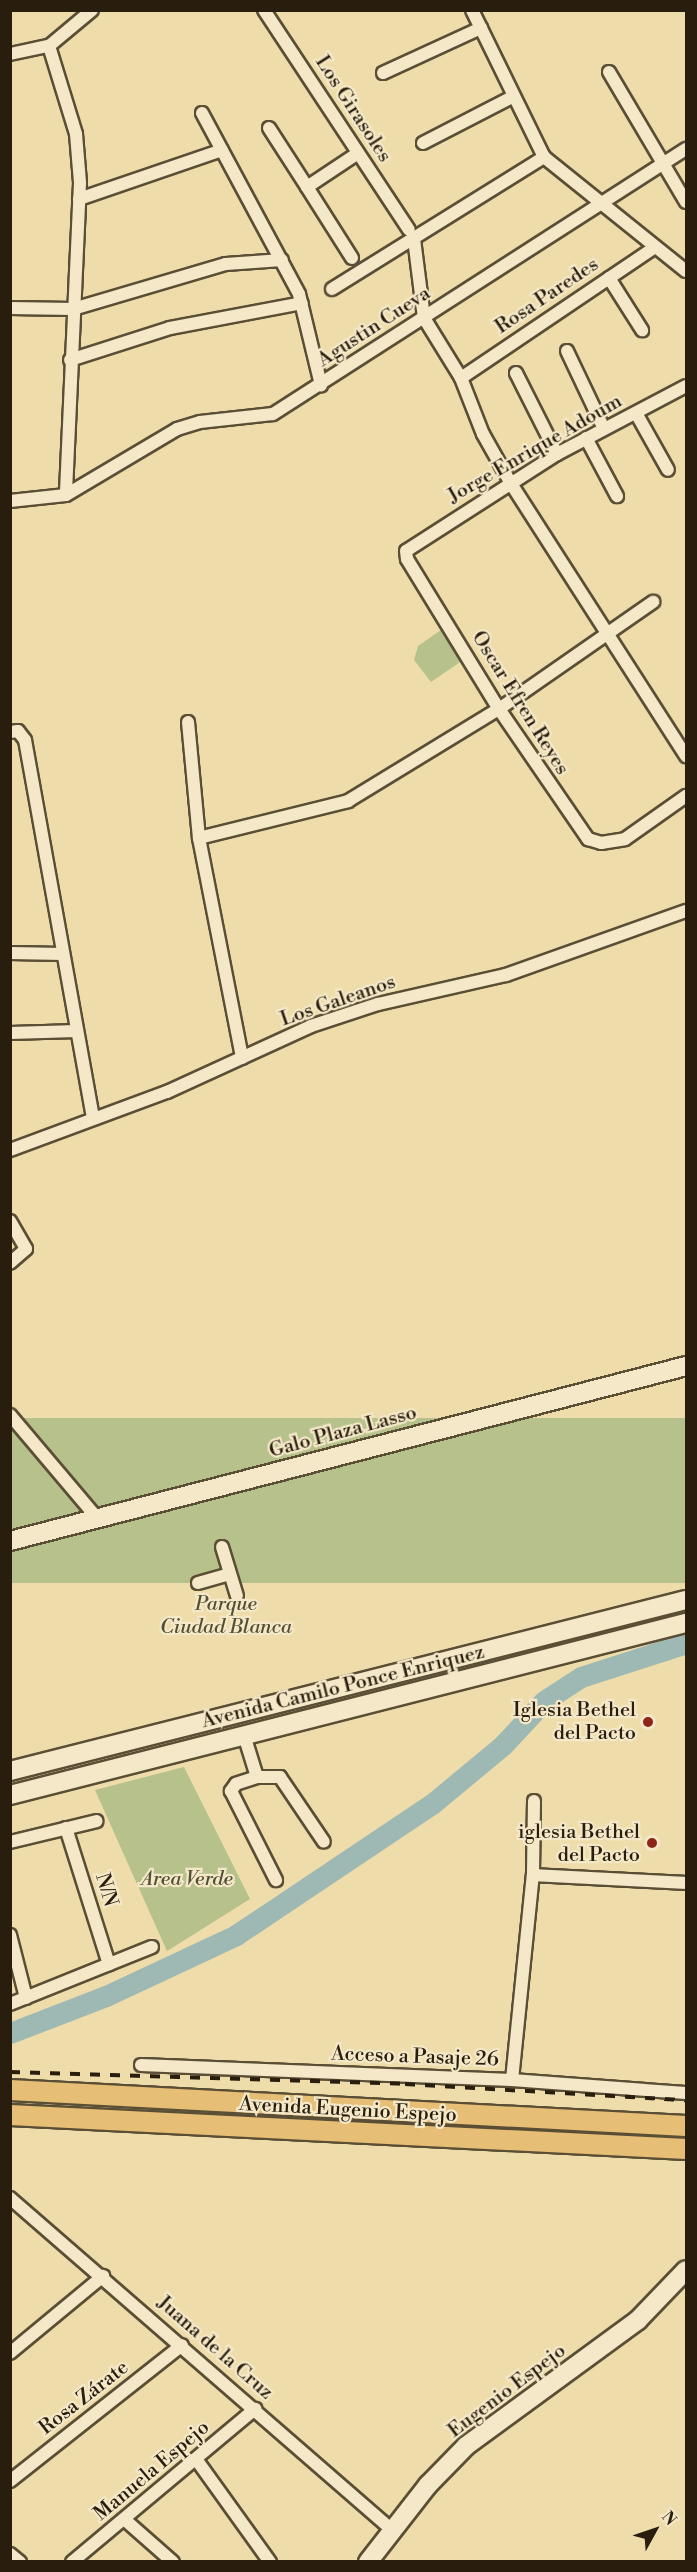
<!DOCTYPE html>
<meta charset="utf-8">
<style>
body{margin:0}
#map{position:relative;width:697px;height:2572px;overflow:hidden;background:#eedcaa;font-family:"Libre Bodoni",serif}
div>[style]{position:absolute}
.green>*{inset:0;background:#b6c18b;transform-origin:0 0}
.river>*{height:21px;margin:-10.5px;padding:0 10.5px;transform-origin:10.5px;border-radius:10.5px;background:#9eb9b4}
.roads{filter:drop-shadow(2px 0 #5a4e35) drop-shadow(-2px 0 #5a4e35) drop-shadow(0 2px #5a4e35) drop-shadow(0 -2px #5a4e35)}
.street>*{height:12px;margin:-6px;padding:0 6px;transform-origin:6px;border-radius:6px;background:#f4e8c8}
.secondary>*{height:18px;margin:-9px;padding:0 9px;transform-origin:9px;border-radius:9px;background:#f4e8c8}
.primary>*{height:20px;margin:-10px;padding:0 10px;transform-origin:10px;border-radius:10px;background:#e7be75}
.rail>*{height:4px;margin-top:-2px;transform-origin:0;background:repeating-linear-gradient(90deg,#291e0e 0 10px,transparent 0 20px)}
.dots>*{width:16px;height:16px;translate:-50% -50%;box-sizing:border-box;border:3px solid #f4e8c8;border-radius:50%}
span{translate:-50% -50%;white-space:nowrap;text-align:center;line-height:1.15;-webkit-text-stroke:4.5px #f4e8c8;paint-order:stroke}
.street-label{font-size:20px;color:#291e0e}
.park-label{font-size:20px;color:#534f34;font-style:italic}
.poi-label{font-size:20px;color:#291e0e}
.right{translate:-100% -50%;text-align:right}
.frame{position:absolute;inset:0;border:12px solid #291e0e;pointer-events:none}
.north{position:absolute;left:625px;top:2500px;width:60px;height:60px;-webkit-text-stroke:4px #f4e8c8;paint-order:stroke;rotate:50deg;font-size:16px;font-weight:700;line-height:24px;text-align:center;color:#291e0e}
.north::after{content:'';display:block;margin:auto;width:21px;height:27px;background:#291e0e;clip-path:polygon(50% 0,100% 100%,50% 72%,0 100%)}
</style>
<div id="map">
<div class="green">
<i style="clip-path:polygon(441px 630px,463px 660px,431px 682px,414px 660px,418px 646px)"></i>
<i style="left:686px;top:1418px;width:165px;height:697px;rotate:90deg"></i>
<i style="clip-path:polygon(184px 1767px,250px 1899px,167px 1951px,95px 1790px)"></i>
</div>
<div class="river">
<i style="left:10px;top:2033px;width:103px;rotate:-21.1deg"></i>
<i style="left:106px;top:1996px;width:144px;rotate:-25.1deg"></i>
<i style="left:236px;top:1935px;width:236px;rotate:-33.8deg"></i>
<i style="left:432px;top:1804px;width:92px;rotate:-39.7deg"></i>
<i style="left:503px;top:1745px;width:60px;rotate:-47deg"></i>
<i style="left:544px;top:1701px;width:44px;rotate:-33deg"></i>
<i style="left:581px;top:1677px;width:110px;rotate:-17.9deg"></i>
</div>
<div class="roads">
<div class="street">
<i style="left:264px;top:10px;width:263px;rotate:56.6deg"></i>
<i style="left:472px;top:10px;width:164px;rotate:63.9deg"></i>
<i style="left:544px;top:157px;width:182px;rotate:38.8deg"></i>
<i style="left:49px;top:46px;width:92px;rotate:72.9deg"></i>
<i style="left:76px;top:134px;width:49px;rotate:85.3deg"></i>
<i style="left:80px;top:183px;width:312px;rotate:92.6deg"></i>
<i style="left:10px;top:54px;width:40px;rotate:-12deg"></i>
<i style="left:49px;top:46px;width:56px;rotate:-39.9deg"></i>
<i style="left:609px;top:72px;width:151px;rotate:59.4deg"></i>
<i style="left:383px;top:73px;width:108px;rotate:-24.7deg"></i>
<i style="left:202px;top:113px;width:205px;rotate:61.8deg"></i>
<i style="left:299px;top:294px;width:94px;rotate:76.4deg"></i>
<i style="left:269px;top:128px;width:70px;rotate:57.2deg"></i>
<i style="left:423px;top:143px;width:102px;rotate:-27.3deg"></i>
<i style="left:79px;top:199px;width:151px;rotate:-18.9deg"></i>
<i style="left:414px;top:239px;width:80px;rotate:82.8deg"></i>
<i style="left:424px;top:318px;width:70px;rotate:58.3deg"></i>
<i style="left:461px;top:378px;width:60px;rotate:68.6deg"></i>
<i style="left:483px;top:434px;width:55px;rotate:60.6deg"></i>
<i style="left:510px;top:482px;width:326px;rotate:57.3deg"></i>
<i style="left:352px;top:258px;width:84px;rotate:-122.4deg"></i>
<i style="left:307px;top:187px;width:61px;rotate:-33.7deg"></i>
<i style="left:609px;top:278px;width:62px;rotate:57.6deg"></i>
<i style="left:332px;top:289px;width:250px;rotate:-31.9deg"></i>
<i style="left:10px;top:308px;width:63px;rotate:0.9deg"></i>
<i style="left:73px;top:309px;width:159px;rotate:-16.4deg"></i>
<i style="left:226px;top:264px;width:56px;rotate:-4.1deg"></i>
<i style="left:567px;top:351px;width:86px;rotate:64.6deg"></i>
<i style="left:70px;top:360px;width:105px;rotate:-17.7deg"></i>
<i style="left:170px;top:328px;width:134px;rotate:-10.7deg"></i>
<i style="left:516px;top:373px;width:91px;rotate:63.2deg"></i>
<i style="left:461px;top:378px;width:234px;rotate:-34deg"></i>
<i style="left:686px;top:386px;width:146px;rotate:152.2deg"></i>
<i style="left:557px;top:454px;width:179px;rotate:147.3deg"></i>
<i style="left:406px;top:551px;width:8px;rotate:83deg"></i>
<i style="left:407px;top:559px;width:176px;rotate:58.5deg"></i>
<i style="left:499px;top:709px;width:158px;rotate:55.6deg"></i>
<i style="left:588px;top:839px;width:14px;rotate:17deg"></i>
<i style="left:601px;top:843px;width:24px;rotate:-9deg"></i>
<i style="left:625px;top:839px;width:75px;rotate:-35.2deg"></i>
<i style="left:636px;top:413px;width:65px;rotate:60.7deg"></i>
<i style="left:586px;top:438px;width:66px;rotate:61.9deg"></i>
<i style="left:10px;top:501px;width:56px;rotate:-6.1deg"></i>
<i style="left:66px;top:495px;width:129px;rotate:-30.7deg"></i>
<i style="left:177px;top:429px;width:24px;rotate:-17deg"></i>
<i style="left:200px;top:422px;width:73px;rotate:-6.3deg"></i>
<i style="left:273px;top:414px;width:491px;rotate:-32.7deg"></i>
<i style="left:188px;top:722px;width:117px;rotate:84.6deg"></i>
<i style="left:199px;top:838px;width:224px;rotate:78.9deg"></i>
<i style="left:10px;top:732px;width:8px;rotate:-7deg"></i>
<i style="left:18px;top:731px;width:11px;rotate:52deg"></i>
<i style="left:25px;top:740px;width:385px;rotate:79.8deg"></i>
<i style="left:199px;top:838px;width:154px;rotate:-13.9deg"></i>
<i style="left:348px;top:801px;width:177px;rotate:-31.4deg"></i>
<i style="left:499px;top:709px;width:188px;rotate:-34.8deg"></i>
<i style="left:10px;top:953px;width:53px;rotate:1.1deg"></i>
<i style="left:10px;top:1033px;width:67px;rotate:-1.7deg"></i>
<i style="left:10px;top:1150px;width:167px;rotate:-20.3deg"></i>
<i style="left:167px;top:1092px;width:158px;rotate:-24.6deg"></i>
<i style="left:311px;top:1026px;width:71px;rotate:-18.2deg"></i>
<i style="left:378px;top:1004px;width:131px;rotate:-12.8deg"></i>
<i style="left:506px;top:975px;width:191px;rotate:-19.6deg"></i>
<i style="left:10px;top:1221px;width:32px;rotate:60deg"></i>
<i style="left:26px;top:1249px;width:21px;rotate:139deg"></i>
<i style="left:10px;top:1415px;width:136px;rotate:49.8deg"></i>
<i style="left:222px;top:1547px;width:51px;rotate:73deg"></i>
<i style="left:198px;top:1583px;width:33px;rotate:-16deg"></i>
<i style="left:244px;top:1735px;width:44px;rotate:72.8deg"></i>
<i style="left:257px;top:1777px;width:23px"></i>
<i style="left:280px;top:1777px;width:78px;rotate:55.9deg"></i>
<i style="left:257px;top:1777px;width:22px;rotate:162deg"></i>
<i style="left:236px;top:1784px;width:9px;rotate:126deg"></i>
<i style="left:231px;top:1791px;width:100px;rotate:63.2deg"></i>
<i style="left:534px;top:1801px;width:74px;rotate:90.8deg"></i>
<i style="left:533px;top:1875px;width:153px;rotate:3deg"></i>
<i style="left:66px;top:1828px;width:143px;rotate:72.5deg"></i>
<i style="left:10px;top:1842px;width:89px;rotate:-13.6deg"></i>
<i style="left:10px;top:1935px;width:65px;rotate:75.7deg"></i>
<i style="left:10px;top:2004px;width:153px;rotate:-21.9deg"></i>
<i style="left:141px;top:2065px;width:371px;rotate:2.3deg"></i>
<i style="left:512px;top:2080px;width:174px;rotate:4.3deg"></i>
<i style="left:512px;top:2080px;width:206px;rotate:-84.2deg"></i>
<i style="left:10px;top:2198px;width:505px;rotate:40.98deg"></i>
<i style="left:10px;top:2353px;width:121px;rotate:-39.6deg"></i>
<i style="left:196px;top:2459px;width:127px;rotate:54.3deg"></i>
<i style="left:10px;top:2481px;width:219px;rotate:-38.3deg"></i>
<i style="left:124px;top:2519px;width:65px;rotate:41.3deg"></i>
<i style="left:10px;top:2554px;width:13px;rotate:39deg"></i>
<i style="left:72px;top:2562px;width:239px;rotate:-39.9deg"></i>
</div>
<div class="secondary">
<i style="left:10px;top:1541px;width:698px;rotate:-14.51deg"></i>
<i style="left:10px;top:1771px;width:697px;rotate:-14.2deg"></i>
<i style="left:10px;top:1795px;width:698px;rotate:-14.28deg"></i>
<i style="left:368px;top:2562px;width:98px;rotate:-52.1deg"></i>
<i style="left:428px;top:2485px;width:54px;rotate:-45.7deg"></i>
<i style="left:466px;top:2446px;width:213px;rotate:-36.2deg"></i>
<i style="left:638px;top:2320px;width:69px;rotate:-46.2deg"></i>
</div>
<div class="primary">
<i style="left:10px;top:2090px;width:677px;rotate:3.05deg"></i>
<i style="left:10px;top:2115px;width:677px;rotate:2.88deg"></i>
</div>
</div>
<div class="rail">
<i style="left:10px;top:2072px;width:395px;rotate:1.7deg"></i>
<i style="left:405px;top:2084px;width:281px;rotate:3.3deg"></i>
</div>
<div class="dots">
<i style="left:648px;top:1722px;background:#8f2418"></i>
<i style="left:652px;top:1843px;background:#8f2418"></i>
</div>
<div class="street-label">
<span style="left:353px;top:109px;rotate:57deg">Los Girasoles</span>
<span style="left:547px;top:296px;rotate:-34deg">Rosa Paredes</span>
<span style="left:374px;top:327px;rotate:-33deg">Agustin Cueva</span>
<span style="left:535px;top:449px;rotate:-30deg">Jorge Enrique Adoum</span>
<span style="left:520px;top:703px;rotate:58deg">Oscar Efren Reyes</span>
<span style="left:338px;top:1001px;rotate:-19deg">Los Galeanos</span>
<span style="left:343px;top:1432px;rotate:-15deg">Galo Plaza Lasso</span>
<span style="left:343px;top:1687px;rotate:-14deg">Avenida Camilo Ponce Enriquez</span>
<span style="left:106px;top:1890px;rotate:73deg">N/N</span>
<span style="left:415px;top:2057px;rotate:2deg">Acceso a Pasaje 26</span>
<span style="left:348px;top:2110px;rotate:3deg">Avenida Eugenio Espejo</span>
<span style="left:215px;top:2348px;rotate:41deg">Juana de la Cruz</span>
<span style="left:507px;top:2391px;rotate:-37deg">Eugenio Espejo</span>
<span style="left:84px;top:2398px;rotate:-38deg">Rosa Zárate</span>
<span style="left:152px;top:2471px;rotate:-40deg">Manuela Espejo</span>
</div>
<div class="park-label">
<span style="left:226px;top:1616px">Parque<br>Ciudad Blanca</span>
<span style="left:187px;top:1879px">Area Verde</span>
</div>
<div class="poi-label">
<span class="right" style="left:636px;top:1722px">Iglesia Bethel<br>del Pacto</span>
<span class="right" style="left:640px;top:1844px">iglesia Bethel<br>del Pacto</span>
</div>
<div class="frame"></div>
<div class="north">N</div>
</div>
